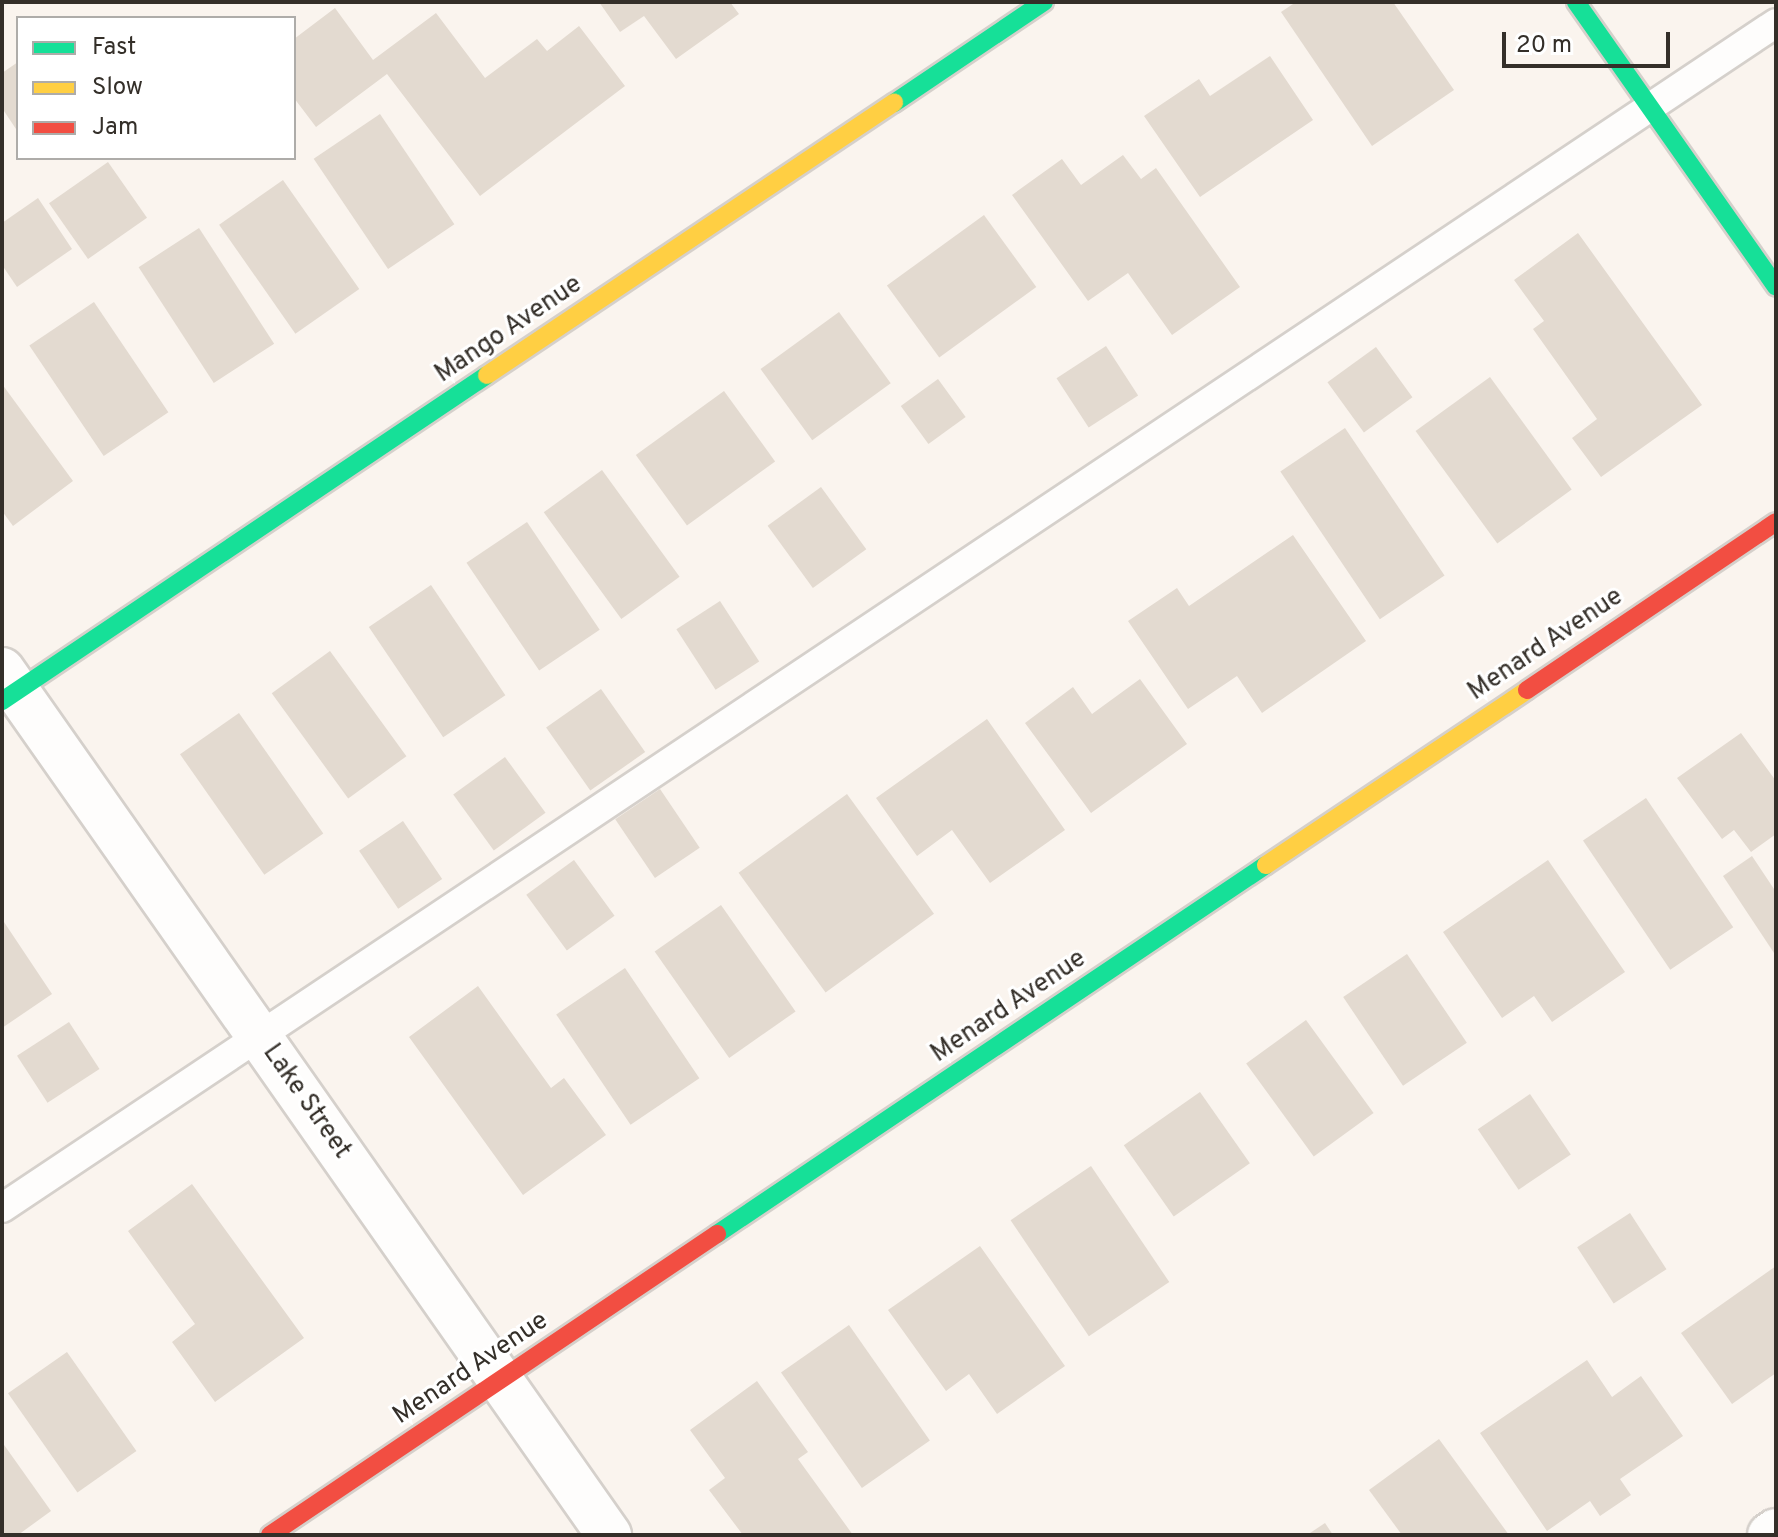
<!DOCTYPE html>
<style>
body{margin:0}
#map{position:relative;width:1778px;height:1537px;overflow:hidden;background:#faf4ee;font-family:Overpass,sans-serif}
div>[style]{position:absolute}
.building>*{inset:0;background:#e3dad0;transform-origin:0 0}
.roads{filter:drop-shadow(2px 0 #d5d0cb) drop-shadow(-2px 0 #d5d0cb) drop-shadow(0 2px #d5d0cb) drop-shadow(0 -2px #d5d0cb)}
.lane>*{height:28px;margin:-14px;padding:0 14px;transform-origin:14px;border-radius:14px;background:#fefdfc}
.street>*{height:44px;margin:-22px;padding:0 22px;transform-origin:22px;border-radius:22px;background:#fefdfc}
.fast>*{height:18px;margin:-9px;padding:0 9px;transform-origin:9px;border-radius:9px;background:#16e098}
.slow>*{height:18px;margin:-9px;padding:0 9px;transform-origin:9px;border-radius:9px;background:#ffcf43}
.jam>*{height:18px;margin:-9px;padding:0 9px;transform-origin:9px;border-radius:9px;background:#f24e42}
span{translate:-50% -50%;white-space:nowrap;text-align:center;line-height:1.15;-webkit-text-stroke:6px #fff;paint-order:stroke}
.street-label{font-size:26px;color:#342f29}
.frame{position:absolute;inset:0;border:4px solid #342f29;pointer-events:none}
.legend{position:absolute;left:16px;top:16px;width:280px;height:144px;box-sizing:border-box;background:#fff;border:2px solid #aeaca9;margin:0;padding:10px 14px;list-style:none;font-size:24px;color:#342f29}
.legend li{display:flex;align-items:center;gap:16px;height:40px}
.legend b{width:40px;border:2px solid #aeaca9}
.scale{position:absolute;left:1502px;top:32px;width:168px;height:36px;box-sizing:border-box;border:4px solid #342f29;border-top:0;padding-left:10px;font-size:24px;line-height:28px;white-space:nowrap;color:#342f29;-webkit-text-stroke:6px #fff;paint-order:stroke}
</style>
<div id="map">
<div class="building">
<i style="clip-path:polygon(599px 2px,730px 2px,739px 14px,676px 59px,644px 16px,620px 32px)"></i>
<i style="clip-path:polygon(1296px 2px,1393px 2px,1454px 90px,1372px 146px,1281px 12px)"></i>
<i style="clip-path:polygon(335px 8px,373px 60px,436px 13px,485px 78px,537px 39px,547px 51px,579px 26px,625px 86px,480px 196px,387px 74px,316px 127px,294px 98px,294px 39px)"></i>
<i style="clip-path:polygon(1270px 56px,1313px 120px,1200px 197px,1144px 116px,1199px 79px,1210px 96px)"></i>
<i style="clip-path:polygon(18px 62px,18px 132px,2px 108px,2px 73px)"></i>
<i style="left:380px;top:114px;width:133px;height:80px;rotate:56deg"></i>
<i style="clip-path:polygon(1123px 155px,1141px 179px,1156px 168px,1240px 287px,1172px 335px,1128px 273px,1088px 301px,1012px 195px,1062px 159px,1081px 185px)"></i>
<i style="left:108px;top:162px;width:68px;height:72px;rotate:55deg"></i>
<i style="left:283px;top:180px;width:133px;height:78px;rotate:55deg"></i>
<i style="clip-path:polygon(38px 198px,72px 249px,17px 287px,2px 265px,2px 223px)"></i>
<i style="left:984px;top:215px;width:89px;height:120px;rotate:54deg"></i>
<i style="left:199px;top:228px;width:138px;height:72px;rotate:57deg"></i>
<i style="clip-path:polygon(1578px 233px,1702px 405px,1601px 477px,1572px 438px,1597px 419px,1533px 329px,1544px 321px,1514px 280px)"></i>
<i style="left:94px;top:302px;width:133px;height:78px;rotate:56deg"></i>
<i style="left:839px;top:312px;width:88px;height:97px;rotate:54deg"></i>
<i style="left:1106px;top:346px;width:59px;height:59px;rotate:57deg"></i>
<i style="left:1376px;top:347px;width:62px;height:60px;rotate:54deg"></i>
<i style="left:1490px;top:377px;width:139px;height:92px;rotate:54deg"></i>
<i style="left:938px;top:379px;width:47px;height:46px;rotate:54deg"></i>
<i style="clip-path:polygon(2px 384px,73px 481px,13px 526px,2px 511px)"></i>
<i style="left:724px;top:391px;width:87px;height:109px;rotate:54deg"></i>
<i style="left:1345px;top:428px;width:178px;height:78px;rotate:56deg"></i>
<i style="left:602px;top:470px;width:132px;height:72px;rotate:54deg"></i>
<i style="left:821px;top:487px;width:77px;height:66px;rotate:54deg"></i>
<i style="left:527px;top:522px;width:130px;height:73px;rotate:56deg"></i>
<i style="clip-path:polygon(1293px 535px,1366px 641px,1262px 713px,1237px 676px,1188px 709px,1128px 621px,1177px 588px,1189px 606px)"></i>
<i style="left:431px;top:585px;width:133px;height:75px;rotate:56deg"></i>
<i style="left:720px;top:601px;width:72px;height:52px;rotate:57deg"></i>
<i style="left:330px;top:651px;width:130px;height:72px;rotate:54deg"></i>
<i style="clip-path:polygon(1140px 679px,1187px 744px,1091px 813px,1025px 723px,1073px 687px,1092px 714px)"></i>
<i style="left:601px;top:689px;width:77px;height:67px;rotate:55deg"></i>
<i style="left:239px;top:713px;width:147px;height:72px;rotate:55deg"></i>
<i style="clip-path:polygon(987px 719px,1065px 830px,990px 883px,952px 830px,917px 856px,876px 798px)"></i>
<i style="clip-path:polygon(1741px 733px,1776px 781px,1776px 834px,1751px 852px,1734px 830px,1722px 839px,1677px 778px)"></i>
<i style="left:505px;top:757px;width:69px;height:64px;rotate:54deg"></i>
<i style="left:660px;top:789px;width:71px;height:54px;rotate:56deg"></i>
<i style="left:847px;top:794px;width:148px;height:134px;rotate:54deg"></i>
<i style="left:1646px;top:798px;width:156px;height:76px;rotate:56deg"></i>
<i style="left:403px;top:821px;width:70px;height:53px;rotate:56deg"></i>
<i style="clip-path:polygon(1752px 856px,1776px 892px,1776px 956px,1723px 876px)"></i>
<i style="left:574px;top:860px;width:69px;height:59px;rotate:54deg"></i>
<i style="clip-path:polygon(1548px 860px,1625px 972px,1552px 1022px,1534px 996px,1502px 1018px,1443px 932px)"></i>
<i style="left:721px;top:905px;width:130px;height:81px;rotate:55deg"></i>
<i style="clip-path:polygon(2px 919px,52px 994px,2px 1028px)"></i>
<i style="left:1407px;top:954px;width:107px;height:77px;rotate:56deg"></i>
<i style="left:625px;top:968px;width:133px;height:83px;rotate:56deg"></i>
<i style="clip-path:polygon(478px 986px,551px 1088px,564px 1078px,606px 1135px,523px 1195px,409px 1037px)"></i>
<i style="left:1306px;top:1020px;width:115px;height:74px;rotate:54deg"></i>
<i style="left:69px;top:1022px;width:56px;height:62px;rotate:57deg"></i>
<i style="left:1200px;top:1092px;width:87px;height:93px;rotate:55deg"></i>
<i style="left:1530px;top:1094px;width:73px;height:63px;rotate:56deg"></i>
<i style="left:1091px;top:1166px;width:140px;height:97px;rotate:56deg"></i>
<i style="clip-path:polygon(192px 1184px,304px 1338px,215px 1402px,172px 1342px,195px 1324px,128px 1231px)"></i>
<i style="left:1630px;top:1213px;width:67px;height:63px;rotate:57deg"></i>
<i style="clip-path:polygon(980px 1246px,1065px 1366px,997px 1414px,969px 1374px,946px 1391px,888px 1310px)"></i>
<i style="clip-path:polygon(1776px 1266px,1776px 1373px,1732px 1404px,1681px 1333px)"></i>
<i style="left:849px;top:1325px;width:141px;height:83px;rotate:55deg"></i>
<i style="left:67px;top:1352px;width:121px;height:72px;rotate:55deg"></i>
<i style="clip-path:polygon(1587px 1360px,1612px 1397px,1641px 1376px,1683px 1436px,1620px 1479px,1631px 1495px,1600px 1516px,1590px 1501px,1547px 1531px,1480px 1433px)"></i>
<i style="clip-path:polygon(757px 1381px,808px 1452px,798px 1459px,853px 1535px,743px 1535px,709px 1490px,725px 1478px,690px 1430px)"></i>
<i style="clip-path:polygon(1439px 1439px,1509px 1535px,1402px 1535px,1369px 1490px)"></i>
<i style="clip-path:polygon(2px 1442px,51px 1511px,18px 1535px,2px 1535px)"></i>
<i style="clip-path:polygon(1325px 1523px,1333px 1535px,1307px 1535px)"></i>
</div>
<div class="roads">
<div class="lane">
<i style="left:2px;top:1208px;width:2133px;rotate:-33.74deg"></i>
</div>
<div class="street">
<i style="left:2px;top:670px;width:1057px;rotate:54.94deg"></i>
<i style="left:1770px;top:1535px;width:7px;rotate:-34deg"></i>
</div>
<div class="fast">
<i style="left:1576px;top:2px;width:348px;rotate:54.9deg"></i>
<i style="left:894px;top:103px;width:181px;rotate:-34deg"></i>
<i style="left:2px;top:701px;width:584px;rotate:-33.91deg"></i>
<i style="left:717px;top:1234px;width:661px;rotate:-33.91deg"></i>
</div>
<div class="slow">
<i style="left:487px;top:375px;width:490px;rotate:-33.8deg"></i>
<i style="left:1266px;top:865px;width:314px;rotate:-33.8deg"></i>
</div>
<div class="jam">
<i style="left:1527px;top:690px;width:300px;rotate:-34deg"></i>
<i style="left:270px;top:1535px;width:539px;rotate:-33.96deg"></i>
</div>
</div>
<div class="street-label">
<span style="left:509px;top:330px;rotate:-34deg">Mango Avenue</span>
<span style="left:1546px;top:645px;rotate:-34deg">Menard Avenue</span>
<span style="left:1009px;top:1007px;rotate:-34deg">Menard Avenue</span>
<span style="left:306px;top:1102px;rotate:55deg">Lake Street</span>
<span style="left:471px;top:1369px;rotate:-34deg">Menard Avenue</span>
</div>
<div class="frame"></div>
<ul class="legend">
<li><b style="height:10px;background:#16e098"></b>Fast</li>
<li><b style="height:10px;background:#ffcf43"></b>Slow</li>
<li><b style="height:10px;background:#f24e42"></b>Jam</li>
</ul>
<div class="scale">20 m</div>
</div>
